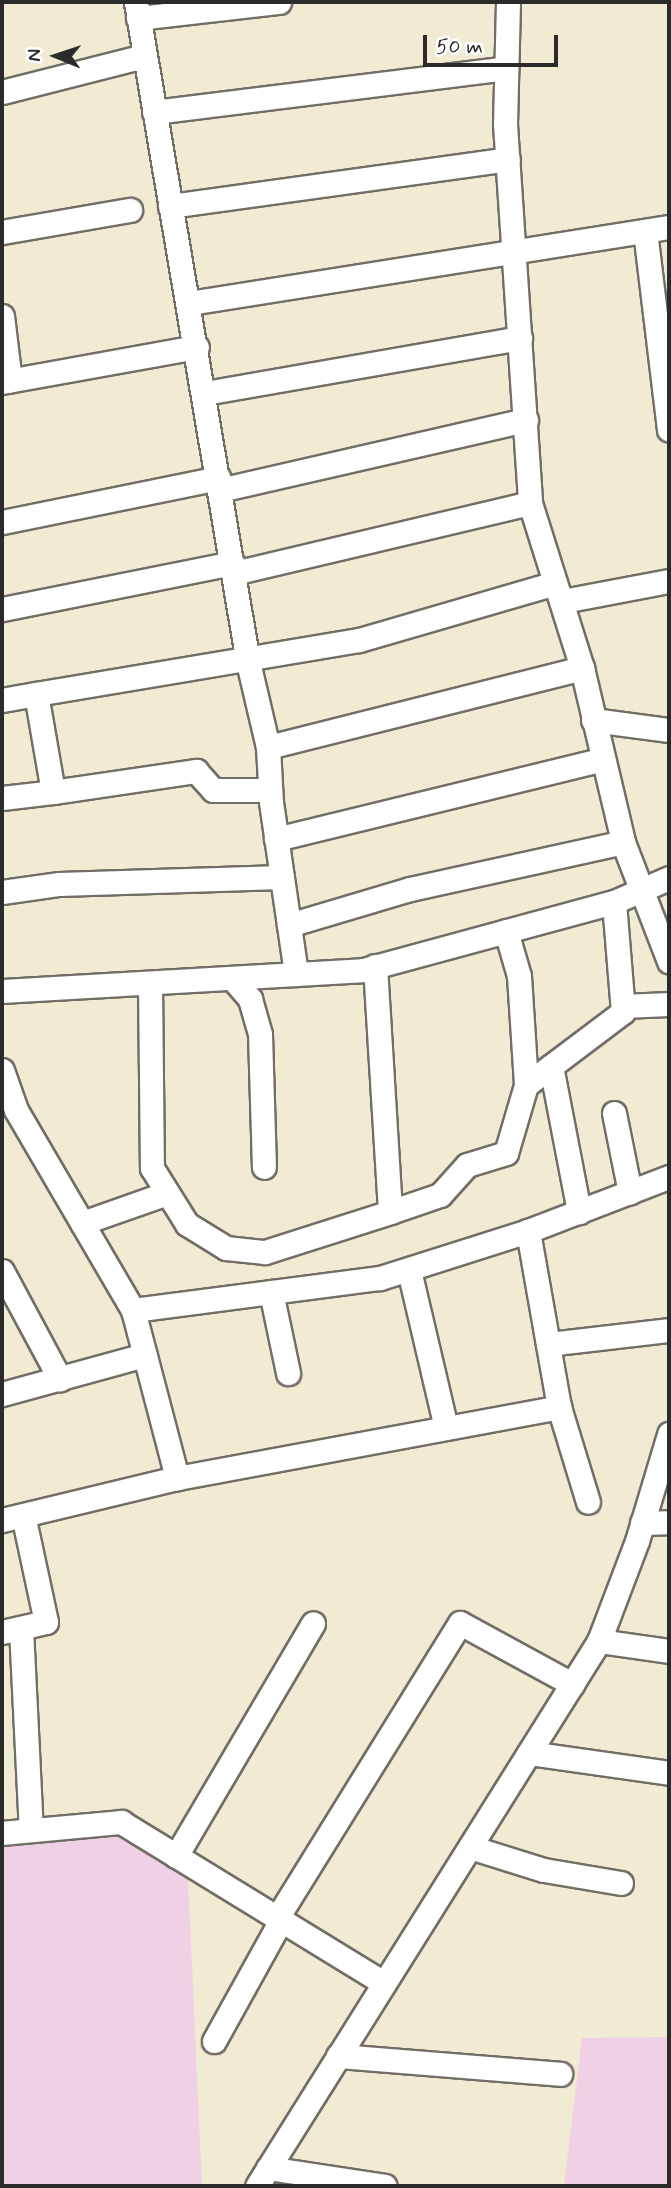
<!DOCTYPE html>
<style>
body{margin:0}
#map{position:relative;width:671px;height:2188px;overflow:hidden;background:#f2ebd4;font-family:Mynerve,sans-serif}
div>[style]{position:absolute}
.built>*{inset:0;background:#f0d0e4}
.roads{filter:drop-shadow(2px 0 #716e66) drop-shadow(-2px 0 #716e66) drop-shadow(0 2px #716e66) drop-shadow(0 -2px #716e66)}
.minor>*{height:23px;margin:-11.5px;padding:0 11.5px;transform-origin:11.5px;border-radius:11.5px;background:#fff}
span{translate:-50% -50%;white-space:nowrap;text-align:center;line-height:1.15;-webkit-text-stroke:5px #fff;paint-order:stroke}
.frame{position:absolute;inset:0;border:4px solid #2b2b2b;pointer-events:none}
.north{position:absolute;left:21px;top:21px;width:70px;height:70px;-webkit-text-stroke:5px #fff;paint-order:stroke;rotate:272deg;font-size:19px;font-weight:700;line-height:28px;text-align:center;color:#2b2b2b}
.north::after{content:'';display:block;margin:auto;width:24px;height:32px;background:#2b2b2b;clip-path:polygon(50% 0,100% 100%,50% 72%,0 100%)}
.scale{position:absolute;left:423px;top:35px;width:135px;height:32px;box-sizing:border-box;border:4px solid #2b2b2b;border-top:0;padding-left:9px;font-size:21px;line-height:24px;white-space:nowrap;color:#2b2b2b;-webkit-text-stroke:5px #fff;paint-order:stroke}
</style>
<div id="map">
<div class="built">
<i style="clip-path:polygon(110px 1833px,188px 1877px,202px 2186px,2px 2186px,2px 1842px)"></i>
<i style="clip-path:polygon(669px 2037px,669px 2186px,564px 2186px,582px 2038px)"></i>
</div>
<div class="roads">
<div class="minor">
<i style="left:136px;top:2px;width:669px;rotate:80.37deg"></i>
<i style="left:248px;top:662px;width:87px;rotate:76.8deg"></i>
<i style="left:268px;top:747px;width:55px;rotate:86.9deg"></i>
<i style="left:271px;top:802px;width:174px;rotate:81.7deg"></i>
<i style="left:508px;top:2px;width:122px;rotate:91.4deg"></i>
<i style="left:505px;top:124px;width:380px;rotate:86.2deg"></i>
<i style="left:530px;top:503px;width:173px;rotate:72.5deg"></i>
<i style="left:582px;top:668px;width:179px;rotate:76.7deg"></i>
<i style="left:623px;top:842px;width:128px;rotate:68.9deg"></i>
<i style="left:138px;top:18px;width:142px;rotate:-6.5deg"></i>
<i style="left:2px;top:92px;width:146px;rotate:-14.2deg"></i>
<i style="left:154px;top:112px;width:355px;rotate:-7.1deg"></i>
<i style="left:170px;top:206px;width:341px;rotate:-7.9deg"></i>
<i style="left:645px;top:231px;width:200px;rotate:83.1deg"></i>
<i style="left:2px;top:232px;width:130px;rotate:-9.8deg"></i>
<i style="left:189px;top:303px;width:486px;rotate:-9deg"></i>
<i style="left:2px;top:316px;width:65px;rotate:83deg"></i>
<i style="left:2px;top:382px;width:198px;rotate:-10.2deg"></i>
<i style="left:205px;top:393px;width:320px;rotate:-9.9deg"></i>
<i style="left:220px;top:490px;width:314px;rotate:-12.9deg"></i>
<i style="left:2px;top:522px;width:221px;rotate:-11.5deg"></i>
<i style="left:234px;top:573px;width:304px;rotate:-13.3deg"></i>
<i style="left:563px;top:601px;width:108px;rotate:-10.7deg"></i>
<i style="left:2px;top:609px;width:235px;rotate:-11.3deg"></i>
<i style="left:2px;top:700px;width:35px;rotate:-10deg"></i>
<i style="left:593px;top:720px;width:77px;rotate:7.5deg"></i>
<i style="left:268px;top:747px;width:324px;rotate:-14.1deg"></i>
<i style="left:53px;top:792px;width:145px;rotate:-8.4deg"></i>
<i style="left:196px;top:771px;width:25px;rotate:48deg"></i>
<i style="left:213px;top:790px;width:57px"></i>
<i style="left:2px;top:798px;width:51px;rotate:-6.7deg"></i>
<i style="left:53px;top:792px;width:99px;rotate:-99.8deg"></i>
<i style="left:36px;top:694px;width:327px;rotate:-9.5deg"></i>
<i style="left:359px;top:640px;width:204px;rotate:-16.2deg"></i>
<i style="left:276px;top:839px;width:334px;rotate:-13.7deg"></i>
<i style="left:2px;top:892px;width:58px;rotate:-8deg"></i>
<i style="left:59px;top:884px;width:223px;rotate:-1.8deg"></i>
<i style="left:289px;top:925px;width:126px;rotate:-16.6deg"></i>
<i style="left:410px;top:889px;width:218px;rotate:-12.4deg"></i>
<i style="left:506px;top:931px;width:47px;rotate:73.9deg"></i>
<i style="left:519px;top:976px;width:109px;rotate:86.3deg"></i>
<i style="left:375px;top:966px;width:246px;rotate:86.5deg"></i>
<i style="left:390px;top:1212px;width:53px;rotate:-18.8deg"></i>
<i style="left:440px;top:1195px;width:40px;rotate:-48deg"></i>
<i style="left:467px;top:1165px;width:41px;rotate:-17.1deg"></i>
<i style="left:506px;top:1153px;width:71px;rotate:-73.6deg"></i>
<i style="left:526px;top:1085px;width:121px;rotate:-37deg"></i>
<i style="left:623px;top:1012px;width:110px;rotate:-94.7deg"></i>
<i style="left:232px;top:978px;width:28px;rotate:49deg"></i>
<i style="left:250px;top:999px;width:36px;rotate:74deg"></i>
<i style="left:260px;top:1034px;width:133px;rotate:88.3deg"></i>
<i style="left:150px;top:983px;width:185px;rotate:89.4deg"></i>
<i style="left:152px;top:1168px;width:66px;rotate:58deg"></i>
<i style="left:187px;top:1224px;width:46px;rotate:31.6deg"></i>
<i style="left:226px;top:1248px;width:39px;rotate:6deg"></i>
<i style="left:265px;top:1252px;width:131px;rotate:-17.7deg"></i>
<i style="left:2px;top:991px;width:362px;rotate:-3.3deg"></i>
<i style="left:363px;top:970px;width:260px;rotate:-15.2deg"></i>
<i style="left:614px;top:902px;width:60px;rotate:-23.6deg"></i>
<i style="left:623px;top:1006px;width:46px;rotate:-2.5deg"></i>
<i style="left:551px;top:1066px;width:149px;rotate:79.1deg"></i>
<i style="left:2px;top:1070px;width:42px;rotate:70.7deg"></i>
<i style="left:16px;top:1110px;width:232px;rotate:59.7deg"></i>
<i style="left:133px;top:1310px;width:249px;rotate:-7.4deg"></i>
<i style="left:380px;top:1278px;width:155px;rotate:-17.6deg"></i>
<i style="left:528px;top:1231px;width:151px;rotate:-21deg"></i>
<i style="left:614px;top:1113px;width:81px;rotate:78.6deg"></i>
<i style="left:82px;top:1223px;width:90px;rotate:-19.4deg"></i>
<i style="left:409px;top:1270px;width:162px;rotate:76.8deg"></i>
<i style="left:2px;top:1271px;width:123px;rotate:61.8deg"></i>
<i style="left:271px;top:1292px;width:83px;rotate:78.1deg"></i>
<i style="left:133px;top:1310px;width:174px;rotate:75.3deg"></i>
<i style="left:548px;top:1344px;width:122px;rotate:-6.6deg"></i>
<i style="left:2px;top:1394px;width:148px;rotate:-15.3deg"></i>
<i style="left:559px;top:1407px;width:99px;rotate:73deg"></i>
<i style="left:2px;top:1520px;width:180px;rotate:-13.5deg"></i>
<i style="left:177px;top:1478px;width:389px;rotate:-10.5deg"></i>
<i style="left:559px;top:1407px;width:179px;rotate:-100deg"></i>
<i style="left:642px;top:1523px;width:27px;rotate:-2deg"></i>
<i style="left:21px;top:1628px;width:202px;rotate:87.2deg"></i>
<i style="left:2px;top:1632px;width:45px;rotate:-12.8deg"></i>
<i style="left:46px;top:1622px;width:109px;rotate:-102.1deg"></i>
<i style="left:599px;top:1641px;width:71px;rotate:8.1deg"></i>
<i style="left:529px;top:1753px;width:141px;rotate:8.1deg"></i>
<i style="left:2px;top:1833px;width:120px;rotate:-5.3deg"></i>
<i style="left:121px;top:1822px;width:308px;rotate:31.5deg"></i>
<i style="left:470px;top:1847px;width:77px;rotate:17.3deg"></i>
<i style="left:544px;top:1870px;width:78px;rotate:9.6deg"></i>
<i style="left:176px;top:1856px;width:270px;rotate:-59.5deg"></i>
<i style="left:277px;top:1918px;width:347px;rotate:-58.2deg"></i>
<i style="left:460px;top:1623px;width:128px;rotate:28.6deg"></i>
<i style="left:214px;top:2041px;width:138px;rotate:-61deg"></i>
<i style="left:338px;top:2056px;width:223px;rotate:4.6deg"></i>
<i style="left:268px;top:2168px;width:118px;rotate:8.7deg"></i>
<i style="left:257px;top:2186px;width:643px;rotate:-57.89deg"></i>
<i style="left:599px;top:1641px;width:107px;rotate:-69.2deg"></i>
<i style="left:637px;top:1541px;width:112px;rotate:-73.3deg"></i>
</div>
</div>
<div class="frame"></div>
<div class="north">N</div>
<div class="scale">50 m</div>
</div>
